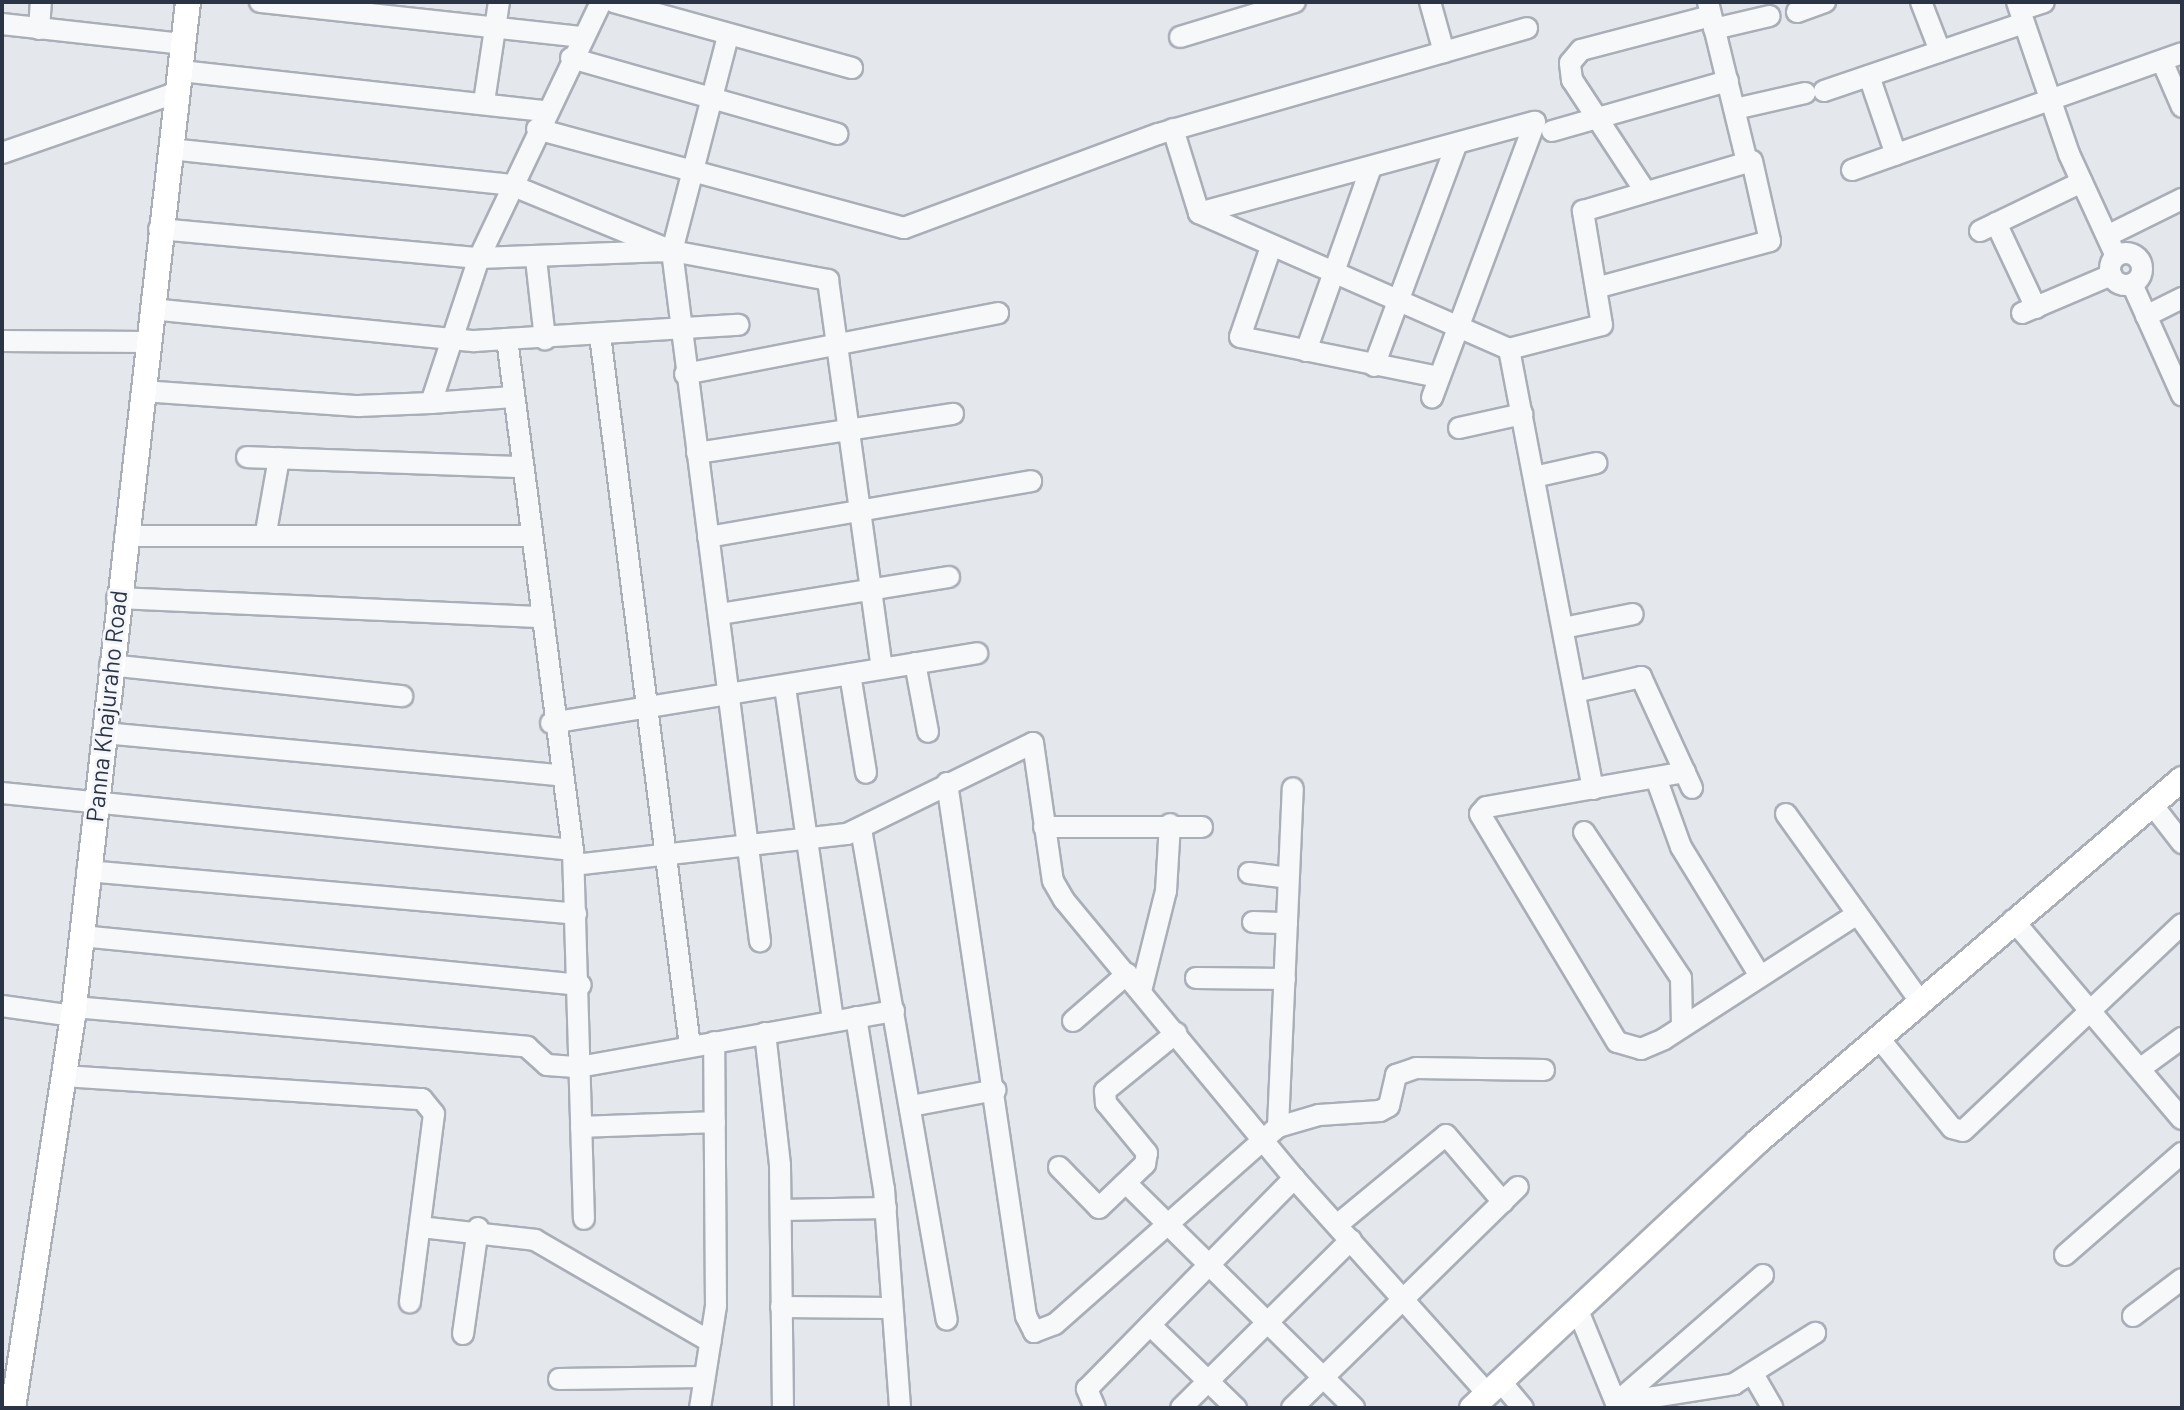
<!DOCTYPE html>
<style>
body{margin:0}
#map{position:relative;width:2184px;height:1410px;overflow:hidden;background:#e4e7ec;font-family:Barlow,sans-serif}
div>[style]{position:absolute}
.roads{filter:drop-shadow(2px 0 #a9aeb7) drop-shadow(-2px 0 #a9aeb7) drop-shadow(0 2px #a9aeb7) drop-shadow(0 -2px #a9aeb7)}
.minor>*{height:20px;margin:-10px;padding:0 10px;transform-origin:10px;border-radius:10px;background:#f7f8fa}
.minor>.ring{margin:-10px;padding:0;box-sizing:content-box;background:none;border:20px solid #f7f8fa;border-radius:50%}
.major>*{height:24px;margin:-12px;padding:0 12px;transform-origin:12px;border-radius:12px;background:#fff}
span{translate:-50% -50%;white-space:nowrap;text-align:center;line-height:1.15;-webkit-text-stroke:6px #f4f6f9;paint-order:stroke}
.street-label{font-size:24px;color:#2b3445}
.frame{position:absolute;inset:0;border:4px solid #2b3445;pointer-events:none}
</style>
<div id="map">
<div class="roads">
<div class="minor">
<i style="left:260px;top:2px;width:324px;rotate:6.2deg"></i>
<i style="left:614px;top:2px;width:247px;rotate:15.5deg"></i>
<i style="left:1430px;top:2px;width:52px;rotate:74.4deg"></i>
<i style="left:1708px;top:2px;width:165px;rotate:76.3deg"></i>
<i style="left:1921px;top:2px;width:53px;rotate:68.8deg"></i>
<i style="left:2017px;top:2px;width:161px;rotate:71.1deg"></i>
<i style="left:2069px;top:154px;width:112px;rotate:65.3deg"></i>
<i style="left:2020px;top:10px;width:25px;rotate:-18deg"></i>
<i style="left:1797px;top:12px;width:30px;rotate:-20deg"></i>
<i style="left:2px;top:24px;width:183px;rotate:6.3deg"></i>
<i style="left:39px;top:29px;width:27px;rotate:-86deg"></i>
<i style="left:1714px;top:29px;width:57px;rotate:-13.1deg"></i>
<i style="left:1180px;top:37px;width:120px;rotate:-16.9deg"></i>
<i style="left:571px;top:58px;width:277px;rotate:15.9deg"></i>
<i style="left:2162px;top:61px;width:50px;rotate:66.5deg"></i>
<i style="left:181px;top:71px;width:366px;rotate:6.3deg"></i>
<i style="left:1869px;top:76px;width:83px;rotate:71.1deg"></i>
<i style="left:1824px;top:91px;width:211px;rotate:-18.8deg"></i>
<i style="left:484px;top:102px;width:101px;rotate:-81.5deg"></i>
<i style="left:1735px;top:109px;width:72px;rotate:-12.9deg"></i>
<i style="left:537px;top:129px;width:380px;rotate:15.1deg"></i>
<i style="left:904px;top:228px;width:271px;rotate:-20.3deg"></i>
<i style="left:1158px;top:134px;width:384px;rotate:-16deg"></i>
<i style="left:1173px;top:129px;width:88px;rotate:72.8deg"></i>
<i style="left:1199px;top:213px;width:339px;rotate:23.7deg"></i>
<i style="left:1509px;top:349px;width:448px;rotate:79.2deg"></i>
<i style="left:1552px;top:131px;width:183px;rotate:-15.9deg"></i>
<i style="left:170px;top:149px;width:343px;rotate:6deg"></i>
<i style="left:511px;top:185px;width:174px;rotate:22.3deg"></i>
<i style="left:672px;top:251px;width:159px;rotate:10.5deg"></i>
<i style="left:828px;top:280px;width:392px;rotate:82.1deg"></i>
<i style="left:2px;top:153px;width:186px;rotate:-19.1deg"></i>
<i style="left:1852px;top:170px;width:350px;rotate:-19.5deg"></i>
<i style="left:1645px;top:191px;width:133px;rotate:-123.3deg"></i>
<i style="left:1572px;top:80px;width:17px;rotate:-97deg"></i>
<i style="left:1570px;top:63px;width:17px;rotate:-50deg"></i>
<i style="left:1581px;top:50px;width:134px;rotate:-14.7deg"></i>
<i style="left:1199px;top:213px;width:348px;rotate:-15.2deg"></i>
<i style="left:1535px;top:122px;width:294px;rotate:110.5deg"></i>
<i style="left:1996px;top:223px;width:94px;rotate:64.8deg"></i>
<i style="left:159px;top:229px;width:321px;rotate:5.2deg"></i>
<i style="left:479px;top:258px;width:193px;rotate:-2.1deg"></i>
<i style="left:672px;top:251px;width:222px;rotate:-75.4deg"></i>
<i style="left:1980px;top:231px;width:113px;rotate:-25.7deg"></i>
<i style="left:2107px;top:236px;width:84px;rotate:-26.3deg"></i>
<i style="left:1271px;top:247px;width:95px;rotate:109deg"></i>
<i style="left:1240px;top:337px;width:203px;rotate:11.4deg"></i>
<i style="left:672px;top:251px;width:696px;rotate:82.73deg"></i>
<i class="ring" style="left:2110px;top:253px;width:12px;height:12px"></i>
<i style="left:536px;top:259px;width:81px;rotate:83.6deg"></i>
<i style="left:2132px;top:284px;width:122px;rotate:65.8deg"></i>
<i style="left:151px;top:309px;width:325px;rotate:5.7deg"></i>
<i style="left:474px;top:341px;width:265px;rotate:-3.5deg"></i>
<i style="left:2022px;top:313px;width:97px;rotate:-23.1deg"></i>
<i style="left:2146px;top:316px;width:40px;rotate:-26.6deg"></i>
<i style="left:600px;top:335px;width:717px;rotate:82.79deg"></i>
<i style="left:507px;top:339px;width:515px;rotate:82.64deg"></i>
<i style="left:573px;top:850px;width:369px;rotate:88.3deg"></i>
<i style="left:2px;top:341px;width:145px;rotate:0.4deg"></i>
<i style="left:1509px;top:349px;width:96px;rotate:-14.5deg"></i>
<i style="left:1602px;top:325px;width:116px;rotate:-99.5deg"></i>
<i style="left:1583px;top:211px;width:176px;rotate:-16.5deg"></i>
<i style="left:1752px;top:161px;width:82px;rotate:77.3deg"></i>
<i style="left:1770px;top:241px;width:180px;rotate:164.9deg"></i>
<i style="left:1306px;top:351px;width:192px;rotate:-70.5deg"></i>
<i style="left:1374px;top:366px;width:233px;rotate:-69.6deg"></i>
<i style="left:685px;top:374px;width:319px;rotate:-11deg"></i>
<i style="left:142px;top:391px;width:217px;rotate:4deg"></i>
<i style="left:358px;top:406px;width:73px;rotate:-2.4deg"></i>
<i style="left:431px;top:403px;width:153px;rotate:-71.7deg"></i>
<i style="left:479px;top:258px;width:284px;rotate:-64.5deg"></i>
<i style="left:431px;top:403px;width:82px;rotate:-4.2deg"></i>
<i style="left:1459px;top:428px;width:65px;rotate:-12.5deg"></i>
<i style="left:697px;top:453px;width:259px;rotate:-8.7deg"></i>
<i style="left:247px;top:457px;width:274px;rotate:2.1deg"></i>
<i style="left:1534px;top:477px;width:64px;rotate:-12.7deg"></i>
<i style="left:266px;top:532px;width:75px;rotate:-80deg"></i>
<i style="left:125px;top:536px;width:407px"></i>
<i style="left:708px;top:537px;width:328px;rotate:-9.8deg"></i>
<i style="left:117px;top:598px;width:422px;rotate:2.6deg"></i>
<i style="left:720px;top:614px;width:232px;rotate:-9.2deg"></i>
<i style="left:1563px;top:628px;width:71px;rotate:-11.3deg"></i>
<i style="left:915px;top:663px;width:70px;rotate:79.3deg"></i>
<i style="left:110px;top:665px;width:294px;rotate:6.1deg"></i>
<i style="left:850px;top:674px;width:100px;rotate:80.8deg"></i>
<i style="left:785px;top:687px;width:337px;rotate:81.8deg"></i>
<i style="left:1575px;top:692px;width:68px;rotate:-12.8deg"></i>
<i style="left:1641px;top:677px;width:122px;rotate:65.3deg"></i>
<i style="left:551px;top:723px;width:432px;rotate:-9.3deg"></i>
<i style="left:104px;top:733px;width:457px;rotate:5.3deg"></i>
<i style="left:1685px;top:772px;width:202px;rotate:170deg"></i>
<i style="left:1486px;top:807px;width:9px;rotate:131deg"></i>
<i style="left:1480px;top:814px;width:266px;rotate:59deg"></i>
<i style="left:1617px;top:1042px;width:25px;rotate:16deg"></i>
<i style="left:1641px;top:1049px;width:25px;rotate:-23deg"></i>
<i style="left:1664px;top:1039px;width:230px;rotate:-32.9deg"></i>
<i style="left:1656px;top:778px;width:73px;rotate:70.1deg"></i>
<i style="left:1681px;top:847px;width:151px;rotate:58.5deg"></i>
<i style="left:947px;top:783px;width:539px;rotate:81.57deg"></i>
<i style="left:1026px;top:1316px;width:18px;rotate:63deg"></i>
<i style="left:1034px;top:1332px;width:22px;rotate:-21deg"></i>
<i style="left:1055px;top:1324px;width:298px;rotate:-41.5deg"></i>
<i style="left:1278px;top:1127px;width:339px;rotate:-87.5deg"></i>
<i style="left:2px;top:793px;width:574px;rotate:5.7deg"></i>
<i style="left:2151px;top:803px;width:51px;rotate:52.2deg"></i>
<i style="left:1786px;top:814px;width:230px;rotate:54.4deg"></i>
<i style="left:1044px;top:827px;width:158px"></i>
<i style="left:861px;top:829px;width:498px;rotate:80.1deg"></i>
<i style="left:1584px;top:832px;width:175px;rotate:56.4deg"></i>
<i style="left:1681px;top:978px;width:49px;rotate:88.8deg"></i>
<i style="left:574px;top:865px;width:275px;rotate:-6.5deg"></i>
<i style="left:847px;top:834px;width:207px;rotate:-26.1deg"></i>
<i style="left:1033px;top:743px;width:139px;rotate:81.8deg"></i>
<i style="left:1053px;top:881px;width:22px;rotate:60deg"></i>
<i style="left:1064px;top:900px;width:361px;rotate:50.4deg"></i>
<i style="left:1294px;top:1178px;width:290px;rotate:48.1deg"></i>
<i style="left:87px;top:871px;width:491px;rotate:5deg"></i>
<i style="left:1249px;top:873px;width:39px;rotate:7deg"></i>
<i style="left:2013px;top:920px;width:261px;rotate:49.7deg"></i>
<i style="left:1253px;top:922px;width:34px;rotate:2deg"></i>
<i style="left:81px;top:936px;width:502px;rotate:5.6deg"></i>
<i style="left:1196px;top:978px;width:89px;rotate:0.6deg"></i>
<i style="left:1141px;top:991px;width:103px;rotate:-76deg"></i>
<i style="left:1166px;top:891px;width:67px;rotate:-86.6deg"></i>
<i style="left:2px;top:1006px;width:72px;rotate:8deg"></i>
<i style="left:74px;top:1007px;width:455px;rotate:5deg"></i>
<i style="left:527px;top:1047px;width:27px;rotate:42deg"></i>
<i style="left:547px;top:1065px;width:32px;rotate:4deg"></i>
<i style="left:579px;top:1067px;width:320px;rotate:-10.1deg"></i>
<i style="left:856px;top:1017px;width:174px;rotate:80.8deg"></i>
<i style="left:884px;top:1189px;width:220px;rotate:85.8deg"></i>
<i style="left:1073px;top:1021px;width:72px;rotate:-41deg"></i>
<i style="left:765px;top:1033px;width:133px;rotate:83.5deg"></i>
<i style="left:780px;top:1165px;width:243px;rotate:89.3deg"></i>
<i style="left:1878px;top:1037px;width:117px;rotate:50.9deg"></i>
<i style="left:1952px;top:1128px;width:11px;rotate:15deg"></i>
<i style="left:1963px;top:1131px;width:301px;rotate:-43.4deg"></i>
<i style="left:2141px;top:1068px;width:51px;rotate:-36.2deg"></i>
<i style="left:63px;top:1076px;width:360px;rotate:3.7deg"></i>
<i style="left:422px;top:1099px;width:19px;rotate:51deg"></i>
<i style="left:434px;top:1114px;width:190px;rotate:97.3deg"></i>
<i style="left:911px;top:1106px;width:86px;rotate:-10.7deg"></i>
<i style="left:581px;top:1127px;width:134px;rotate:-2.1deg"></i>
<i style="left:1278px;top:1127px;width:43px;rotate:-16.3deg"></i>
<i style="left:1319px;top:1115px;width:61px;rotate:-3.8deg"></i>
<i style="left:1380px;top:1111px;width:10px;rotate:-29deg"></i>
<i style="left:1389px;top:1106px;width:32px;rotate:-77deg"></i>
<i style="left:1396px;top:1075px;width:21px;rotate:-19deg"></i>
<i style="left:1416px;top:1068px;width:128px;rotate:0.9deg"></i>
<i style="left:1059px;top:1167px;width:57px;rotate:45.7deg"></i>
<i style="left:1099px;top:1208px;width:64px;rotate:-43.7deg"></i>
<i style="left:1145px;top:1164px;width:11px;rotate:-80deg"></i>
<i style="left:1147px;top:1153px;width:65px;rotate:-129.4deg"></i>
<i style="left:1106px;top:1103px;width:12px;rotate:-95deg"></i>
<i style="left:1105px;top:1091px;width:92px;rotate:-39.2deg"></i>
<i style="left:1127px;top:1184px;width:319px;rotate:44.6deg"></i>
<i style="left:781px;top:1210px;width:105px;rotate:-1.1deg"></i>
<i style="left:1337px;top:1225px;width:141px;rotate:-39.5deg"></i>
<i style="left:1446px;top:1135px;width:88px;rotate:49.6deg"></i>
<i style="left:420px;top:1227px;width:116px;rotate:6.4deg"></i>
<i style="left:535px;top:1240px;width:203px;rotate:30.1deg"></i>
<i style="left:2065px;top:1255px;width:155px;rotate:-41.1deg"></i>
<i style="left:1763px;top:1275px;width:195px;rotate:139deg"></i>
<i style="left:1616px;top:1403px;width:120px;rotate:-9.1deg"></i>
<i style="left:1734px;top:1384px;width:96px;rotate:-32.2deg"></i>
<i style="left:781px;top:1307px;width:108px;rotate:0.5deg"></i>
<i style="left:1577px;top:1308px;width:108px;rotate:67.7deg"></i>
<i style="left:2133px;top:1316px;width:61px;rotate:-37.1deg"></i>
<i style="left:1150px;top:1325px;width:120px;rotate:44deg"></i>
<i style="left:463px;top:1334px;width:107px;rotate:-81.9deg"></i>
<i style="left:1753px;top:1374px;width:39px;rotate:60deg"></i>
<i style="left:559px;top:1379px;width:145px;rotate:-0.8deg"></i>
<i style="left:1501px;top:1382px;width:34px;rotate:50deg"></i>
<i style="left:700px;top:1408px;width:103px;rotate:-81.1deg"></i>
<i style="left:716px;top:1306px;width:264px;rotate:-90.4deg"></i>
<i style="left:1095px;top:1408px;width:21px;rotate:-113deg"></i>
<i style="left:1087px;top:1389px;width:296px;rotate:-45.5deg"></i>
<i style="left:1181px;top:1408px;width:239px;rotate:-44.7deg"></i>
<i style="left:1292px;top:1408px;width:316px;rotate:-44.4deg"></i>
</div>
<div class="major">
<i style="left:13px;top:1408px;width:397px;rotate:-81.3deg"></i>
<i style="left:73px;top:1016px;width:1021px;rotate:-83.53deg"></i>
<i style="left:1472px;top:1408px;width:390px;rotate:-43deg"></i>
<i style="left:1757px;top:1142px;width:559px;rotate:-40.5deg"></i>
</div>
</div>
<div class="street-label">
<span style="left:106px;top:706px;rotate:-84deg">Panna Khajuraho Road</span>
</div>
<div class="frame"></div>
</div>
